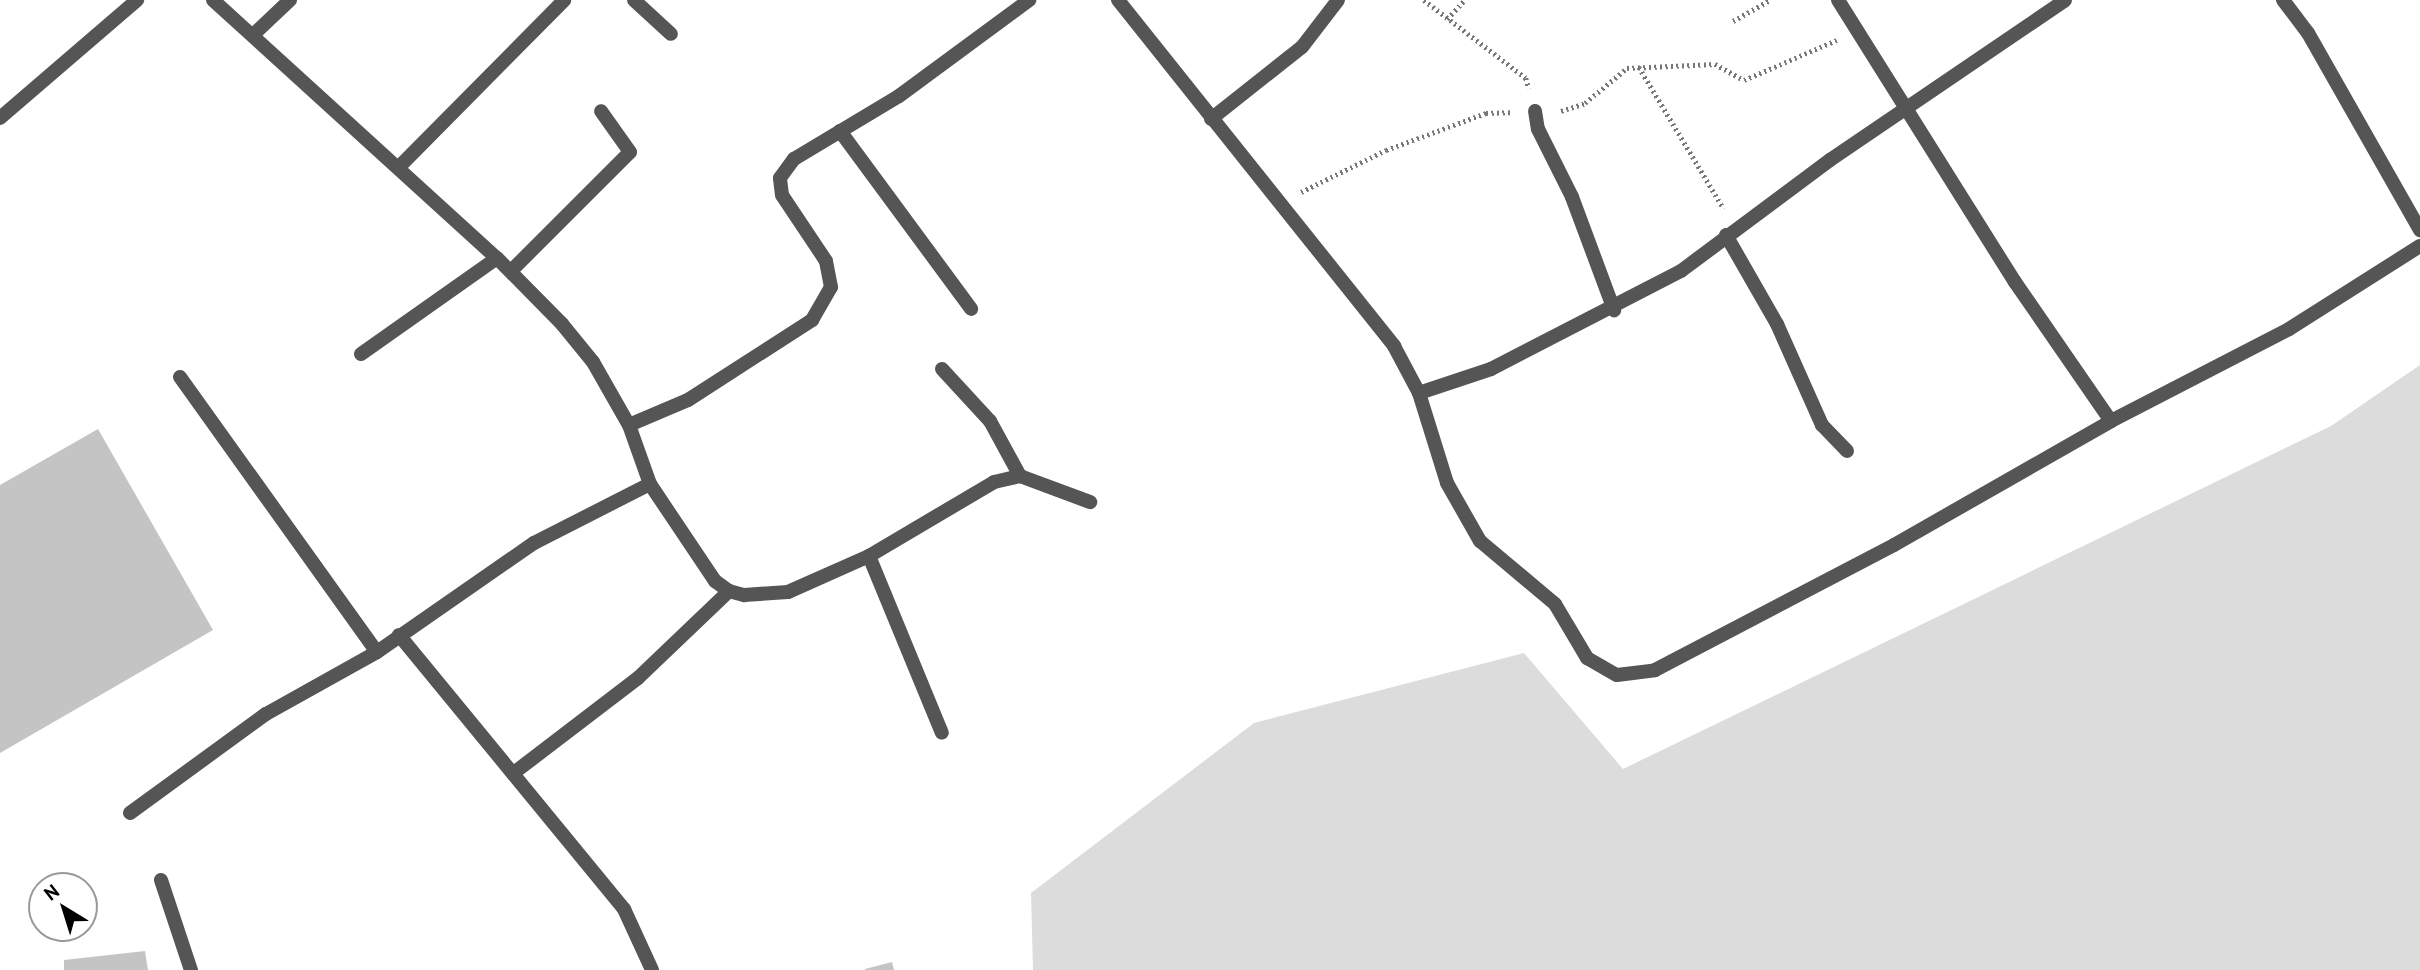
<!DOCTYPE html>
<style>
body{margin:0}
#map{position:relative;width:2420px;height:970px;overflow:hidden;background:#fff;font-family:"PT Sans",sans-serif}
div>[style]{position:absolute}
.green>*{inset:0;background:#dcdcdc}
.building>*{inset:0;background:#c4c4c4}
.path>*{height:4.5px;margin-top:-2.25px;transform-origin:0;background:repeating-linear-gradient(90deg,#777 0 2px,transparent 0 5.5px)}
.service>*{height:14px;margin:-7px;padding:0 7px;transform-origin:7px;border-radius:7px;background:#555}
.minor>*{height:14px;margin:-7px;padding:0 7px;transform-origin:7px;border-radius:7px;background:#555}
span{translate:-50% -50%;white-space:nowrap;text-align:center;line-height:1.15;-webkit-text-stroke:5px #fff;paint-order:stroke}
.north{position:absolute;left:28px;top:872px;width:70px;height:70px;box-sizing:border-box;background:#fff;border:2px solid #999;border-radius:50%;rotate:322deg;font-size:19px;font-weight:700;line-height:28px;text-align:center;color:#000}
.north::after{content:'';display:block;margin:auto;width:24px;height:32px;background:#000;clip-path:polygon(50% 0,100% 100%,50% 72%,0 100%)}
</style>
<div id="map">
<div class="green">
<i style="clip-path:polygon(2420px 365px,2420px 970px,1033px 970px,1031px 893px,1254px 723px,1524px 653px,1623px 769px,2331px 426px)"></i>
</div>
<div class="building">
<i style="clip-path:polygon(98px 429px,213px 630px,0 753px,0 485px)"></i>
<i style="clip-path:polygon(145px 951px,148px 970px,64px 970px,64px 960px)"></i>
<i style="clip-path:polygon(892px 962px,894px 970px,865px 970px,865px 969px)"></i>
</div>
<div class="path">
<i style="left:1424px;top:0;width:128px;rotate:37.4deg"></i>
<i style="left:1526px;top:78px;width:11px;rotate:75deg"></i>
<i style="left:1447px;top:19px;width:26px;rotate:-47deg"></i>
<i style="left:1733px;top:21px;width:43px;rotate:-29.6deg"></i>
<i style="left:1639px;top:67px;width:165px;rotate:59.1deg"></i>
<i style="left:1561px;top:111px;width:25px;rotate:-18deg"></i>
<i style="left:1585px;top:103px;width:55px;rotate:-39.8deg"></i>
<i style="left:1627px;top:68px;width:88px;rotate:-2.6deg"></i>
<i style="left:1715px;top:64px;width:33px;rotate:29deg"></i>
<i style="left:1744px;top:80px;width:101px;rotate:-23.3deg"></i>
<i style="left:1301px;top:192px;width:95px;rotate:-26.3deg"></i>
<i style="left:1386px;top:150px;width:107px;rotate:-20.3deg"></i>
<i style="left:1486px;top:113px;width:24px;rotate:-2deg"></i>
</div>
<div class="service">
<i style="left:253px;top:35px;width:51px;rotate:-43.4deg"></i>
<i style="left:1535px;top:111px;width:18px;rotate:81deg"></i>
<i style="left:1538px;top:129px;width:76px;rotate:63.4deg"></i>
<i style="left:1572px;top:197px;width:121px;rotate:69.6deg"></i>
<i style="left:511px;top:271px;width:168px;rotate:-45deg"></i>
<i style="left:630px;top:152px;width:50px;rotate:-125.3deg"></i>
<i style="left:361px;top:354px;width:166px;rotate:-35.2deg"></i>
<i style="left:942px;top:369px;width:71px;rotate:47.3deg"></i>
<i style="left:990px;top:421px;width:63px;rotate:61.4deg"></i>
<i style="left:869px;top:556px;width:191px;rotate:67.6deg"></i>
<i style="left:130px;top:813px;width:168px;rotate:-36.1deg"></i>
<i style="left:266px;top:714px;width:127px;rotate:-29.2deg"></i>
<i style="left:161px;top:880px;width:95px;rotate:71.6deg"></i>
</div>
<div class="minor">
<i style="left:213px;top:0;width:384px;rotate:42.3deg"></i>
<i style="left:497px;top:258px;width:93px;rotate:45.4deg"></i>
<i style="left:562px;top:324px;width:49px;rotate:50.8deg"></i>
<i style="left:593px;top:362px;width:73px;rotate:60.3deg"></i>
<i style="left:629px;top:425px;width:63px;rotate:70.4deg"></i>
<i style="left:650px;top:484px;width:117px;rotate:56.2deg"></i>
<i style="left:715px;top:581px;width:17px;rotate:36deg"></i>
<i style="left:729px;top:591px;width:16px;rotate:15deg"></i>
<i style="left:744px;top:595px;width:44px;rotate:-3.9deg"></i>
<i style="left:788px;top:592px;width:89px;rotate:-24deg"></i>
<i style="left:869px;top:556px;width:145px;rotate:-30.6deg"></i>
<i style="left:994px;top:482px;width:27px;rotate:-13deg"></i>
<i style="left:1020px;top:476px;width:75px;rotate:20.4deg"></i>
<i style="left:634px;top:0;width:50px;rotate:42.6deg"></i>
<i style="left:1118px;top:0;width:443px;rotate:51.4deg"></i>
<i style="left:1394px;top:346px;width:53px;rotate:62deg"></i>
<i style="left:1419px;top:393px;width:94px;rotate:72.7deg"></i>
<i style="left:1447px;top:483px;width:67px;rotate:60.4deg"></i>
<i style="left:1480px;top:541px;width:98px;rotate:40deg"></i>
<i style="left:1555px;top:604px;width:63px;rotate:59.3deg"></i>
<i style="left:1587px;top:658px;width:34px;rotate:30deg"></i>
<i style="left:1617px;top:675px;width:38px;rotate:-7deg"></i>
<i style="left:1655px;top:670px;width:270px;rotate:-27.6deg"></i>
<i style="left:1894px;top:545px;width:250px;rotate:-29.7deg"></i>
<i style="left:2111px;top:421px;width:200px;rotate:-27.3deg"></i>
<i style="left:2289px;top:329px;width:155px;rotate:-32.4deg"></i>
<i style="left:1838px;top:0;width:333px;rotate:57.9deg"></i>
<i style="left:2015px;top:282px;width:169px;rotate:55.4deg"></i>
<i style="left:2283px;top:0;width:41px;rotate:52.9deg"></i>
<i style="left:2308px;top:33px;width:227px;rotate:60.4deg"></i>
<i style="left:0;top:118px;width:181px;rotate:-40.7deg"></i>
<i style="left:1211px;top:119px;width:116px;rotate:-38.4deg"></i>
<i style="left:1302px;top:47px;width:59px;rotate:-52.5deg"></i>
<i style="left:840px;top:131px;width:221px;rotate:53.6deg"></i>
<i style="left:399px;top:167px;width:235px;rotate:-45.3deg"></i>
<i style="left:1726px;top:235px;width:103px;rotate:60.2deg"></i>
<i style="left:1777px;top:324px;width:111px;rotate:66deg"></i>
<i style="left:1822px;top:425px;width:36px;rotate:46deg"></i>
<i style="left:180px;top:377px;width:338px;rotate:54.4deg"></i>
<i style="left:377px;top:652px;width:191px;rotate:-34.8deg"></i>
<i style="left:534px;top:543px;width:130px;rotate:-27deg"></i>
<i style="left:1419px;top:393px;width:76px;rotate:-18.4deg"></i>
<i style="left:1491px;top:369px;width:214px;rotate:-27.3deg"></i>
<i style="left:1681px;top:271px;width:186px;rotate:-36.7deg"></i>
<i style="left:1830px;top:160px;width:284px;rotate:-34.2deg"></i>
<i style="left:629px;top:425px;width:64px;rotate:-23deg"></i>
<i style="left:688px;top:400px;width:148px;rotate:-32.8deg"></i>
<i style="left:812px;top:320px;width:38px;rotate:-60deg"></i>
<i style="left:831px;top:287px;width:26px;rotate:-101deg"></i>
<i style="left:826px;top:261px;width:79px;rotate:-123.7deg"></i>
<i style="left:782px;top:195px;width:17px;rotate:-97deg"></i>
<i style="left:780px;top:178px;width:24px;rotate:-54deg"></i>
<i style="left:794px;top:159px;width:122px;rotate:-31deg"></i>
<i style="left:899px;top:96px;width:162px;rotate:-36.4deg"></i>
<i style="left:399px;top:635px;width:355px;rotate:50.6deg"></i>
<i style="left:624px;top:909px;width:67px;rotate:65.3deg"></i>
<i style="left:515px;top:772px;width:155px;rotate:-37.4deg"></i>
<i style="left:638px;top:678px;width:126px;rotate:-43.7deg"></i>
</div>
<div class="north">N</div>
</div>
